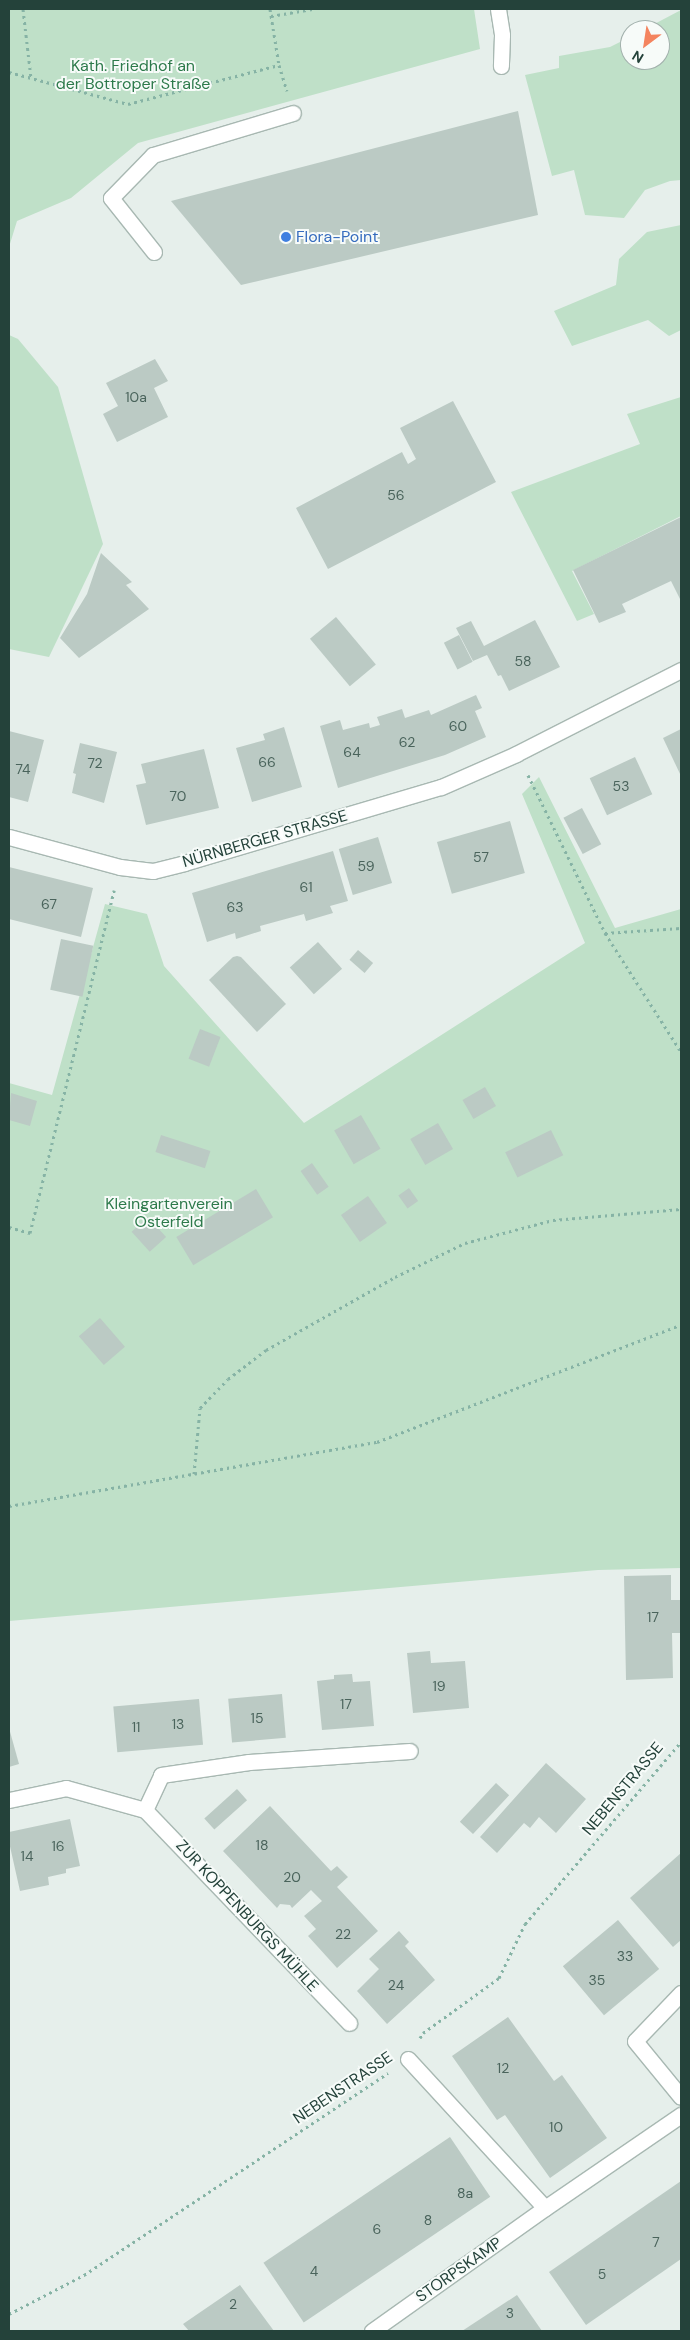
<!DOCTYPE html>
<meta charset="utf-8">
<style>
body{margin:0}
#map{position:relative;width:690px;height:2340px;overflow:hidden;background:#e6efeb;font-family:"DM Sans",sans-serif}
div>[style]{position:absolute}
.green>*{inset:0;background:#bfe0c8}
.building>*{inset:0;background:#bbcac4;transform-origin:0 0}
.path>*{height:3px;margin-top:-1.5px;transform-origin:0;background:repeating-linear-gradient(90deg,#86b3a5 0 2.5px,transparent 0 6.5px)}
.roads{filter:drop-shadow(1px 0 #a8b8b2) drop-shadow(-1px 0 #a8b8b2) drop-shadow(0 1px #a8b8b2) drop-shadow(0 -1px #a8b8b2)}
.service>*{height:15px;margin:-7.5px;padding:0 7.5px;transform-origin:7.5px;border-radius:7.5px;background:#fff}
.minor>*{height:15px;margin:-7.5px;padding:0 7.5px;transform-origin:7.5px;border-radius:7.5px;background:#fff}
.dots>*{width:14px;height:14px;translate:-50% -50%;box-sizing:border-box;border:2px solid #f7fbf9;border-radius:50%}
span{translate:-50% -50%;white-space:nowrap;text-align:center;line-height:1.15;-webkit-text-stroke:4px #f7fbf9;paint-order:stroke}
.number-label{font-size:14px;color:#4a645c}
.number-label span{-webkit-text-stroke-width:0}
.park-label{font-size:16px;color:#2d7a4b}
.shop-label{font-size:16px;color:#366cbe}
.left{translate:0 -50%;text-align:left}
.street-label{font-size:16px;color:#24423a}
.frame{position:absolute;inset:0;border:10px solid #24423a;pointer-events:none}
.north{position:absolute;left:620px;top:20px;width:50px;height:50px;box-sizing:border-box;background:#f7fbf9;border:1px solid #a3b1ad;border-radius:50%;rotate:211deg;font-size:14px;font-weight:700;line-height:20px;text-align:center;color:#24423a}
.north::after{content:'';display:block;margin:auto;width:18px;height:22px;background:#f4845f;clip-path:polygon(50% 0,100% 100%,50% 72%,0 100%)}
</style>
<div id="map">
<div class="green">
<i style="clip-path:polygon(9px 9px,474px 9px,480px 49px,138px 143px,71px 198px,17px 221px,9px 247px)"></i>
<i style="clip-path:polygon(681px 10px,681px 180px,670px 181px,645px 190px,624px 218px,585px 215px,574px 170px,552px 176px,525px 75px,559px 68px,559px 56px,610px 47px,630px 37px,630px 60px,660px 60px,660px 30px,643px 30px)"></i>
<i style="clip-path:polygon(681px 225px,681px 330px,669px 336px,648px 320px,572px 346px,554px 311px,616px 285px,619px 259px,647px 232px)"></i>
<i style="clip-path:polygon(9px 335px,18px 339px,58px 387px,103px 544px,49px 657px,9px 649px)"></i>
<i style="clip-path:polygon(681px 397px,681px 516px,572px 571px,594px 614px,577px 621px,511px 492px,640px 444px,627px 414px)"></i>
<i style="clip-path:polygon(539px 777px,615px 928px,681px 909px,681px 1568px,598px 1570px,9px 1621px,9px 1083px,52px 1095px,105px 904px,147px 914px,164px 966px,304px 1123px,585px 943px,522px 794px)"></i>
</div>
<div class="building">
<i style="clip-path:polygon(518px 111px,538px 215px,241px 285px,171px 201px)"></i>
<i style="clip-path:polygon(155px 359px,168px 381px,154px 388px,168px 417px,117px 442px,103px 414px,118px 406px,106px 383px)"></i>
<i style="clip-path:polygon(453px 401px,496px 482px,328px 569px,296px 508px,402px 452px,408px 464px,416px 459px,400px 428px)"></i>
<i style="clip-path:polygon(681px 517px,681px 601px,671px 581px,622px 604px,626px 612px,599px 623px,573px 570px)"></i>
<i style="clip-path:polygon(101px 553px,132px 582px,126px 585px,149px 609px,79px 658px,60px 638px,87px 594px)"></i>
<i style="left:336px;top:617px;width:62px;height:34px;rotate:50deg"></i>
<i style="clip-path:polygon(535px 620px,560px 667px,509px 691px,501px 675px,498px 676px,487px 655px,473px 661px,456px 628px,471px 621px,484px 646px)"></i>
<i style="left:459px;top:635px;width:30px;height:17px;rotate:63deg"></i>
<i style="clip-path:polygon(476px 695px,482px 708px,475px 711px,486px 737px,445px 755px,338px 788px,320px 726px,340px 720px,343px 730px,369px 723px,370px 728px,380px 725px,377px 717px,402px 709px,405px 718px,429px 710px,431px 715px)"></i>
<i style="clip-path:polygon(284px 727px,302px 787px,252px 802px,236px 748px,265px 740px,263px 734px)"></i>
<i style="clip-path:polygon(681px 729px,681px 776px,663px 738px)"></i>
<i style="clip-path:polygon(9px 731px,44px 740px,28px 802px,9px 797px)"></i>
<i style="clip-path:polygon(80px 743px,117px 752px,104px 803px,72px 793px,76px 774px,73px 773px)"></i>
<i style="clip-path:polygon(204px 749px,219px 808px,146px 825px,136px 785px,146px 783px,141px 764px)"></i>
<i style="left:635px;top:757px;width:41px;height:50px;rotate:65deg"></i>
<i style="left:582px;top:808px;width:41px;height:21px;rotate:62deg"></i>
<i style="left:510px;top:821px;width:54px;height:76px;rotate:74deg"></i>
<i style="left:378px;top:837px;width:48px;height:41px;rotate:73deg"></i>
<i style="clip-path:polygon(333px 851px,348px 901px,330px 906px,333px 913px,306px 921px,304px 914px,260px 926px,261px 931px,236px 939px,235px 933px,207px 942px,192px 893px)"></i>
<i style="clip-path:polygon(9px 867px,93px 888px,81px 937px,9px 919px)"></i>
<i style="left:61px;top:939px;width:33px;height:52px;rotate:12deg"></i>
<i style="left:318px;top:942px;width:36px;height:38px;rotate:48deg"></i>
<i style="left:358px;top:950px;width:20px;height:13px;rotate:41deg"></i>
<i style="clip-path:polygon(237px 956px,241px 957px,286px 1004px,257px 1032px,209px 980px,233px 957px)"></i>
<i style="left:200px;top:1029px;width:22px;height:32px;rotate:21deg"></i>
<i style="left:485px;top:1087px;width:22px;height:26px;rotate:60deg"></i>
<i style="clip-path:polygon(11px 1093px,37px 1101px,30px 1126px,9px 1120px)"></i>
<i style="left:361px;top:1115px;width:39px;height:31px;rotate:60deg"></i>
<i style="left:438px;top:1123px;width:30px;height:32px;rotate:60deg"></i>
<i style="left:551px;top:1130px;width:28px;height:51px;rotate:64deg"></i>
<i style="left:161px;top:1135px;width:52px;height:18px;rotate:18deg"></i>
<i style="left:312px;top:1163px;width:29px;height:14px;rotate:55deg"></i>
<i style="left:409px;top:1188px;width:16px;height:13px;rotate:55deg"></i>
<i style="left:256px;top:1189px;width:33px;height:93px;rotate:59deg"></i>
<i style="left:368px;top:1196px;width:33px;height:33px;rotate:55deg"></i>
<i style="left:148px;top:1217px;width:27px;height:22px;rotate:48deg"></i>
<i style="left:100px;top:1318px;width:38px;height:28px;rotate:49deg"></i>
<i style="clip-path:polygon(671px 1575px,671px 1600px,681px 1600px,681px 1633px,672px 1633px,673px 1678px,626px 1680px,624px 1576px)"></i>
<i style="clip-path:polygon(430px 1651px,431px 1663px,465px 1661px,469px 1708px,413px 1713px,407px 1653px)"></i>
<i style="clip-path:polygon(352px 1674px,353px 1682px,370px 1681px,374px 1726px,322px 1730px,317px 1681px,334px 1679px,334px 1675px)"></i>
<i style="left:282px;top:1694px;width:44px;height:54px;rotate:85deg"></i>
<i style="left:199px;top:1699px;width:46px;height:86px;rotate:85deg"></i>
<i style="clip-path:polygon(9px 1728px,19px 1764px,9px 1767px)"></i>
<i style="clip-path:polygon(546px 1763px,586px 1799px,556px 1833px,539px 1817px,530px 1828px,524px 1823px,497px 1853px,480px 1837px)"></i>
<i style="left:496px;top:1783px;width:18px;height:53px;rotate:43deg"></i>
<i style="left:237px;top:1789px;width:15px;height:44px;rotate:48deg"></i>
<i style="clip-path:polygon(270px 1806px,331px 1871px,337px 1866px,348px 1877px,337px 1887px,378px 1931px,337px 1968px,308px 1936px,316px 1929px,304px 1916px,322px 1901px,311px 1890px,292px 1908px,290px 1905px,280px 1904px,277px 1908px,223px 1851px)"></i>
<i style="clip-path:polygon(70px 1819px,80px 1866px,66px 1869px,66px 1873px,48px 1877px,49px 1885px,20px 1891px,9px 1842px,9px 1832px)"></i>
<i style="clip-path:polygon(681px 1853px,681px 1940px,673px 1947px,630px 1898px)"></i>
<i style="left:618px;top:1920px;width:64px;height:72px;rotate:50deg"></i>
<i style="clip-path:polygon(399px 1931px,409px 1942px,405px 1946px,435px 1980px,387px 2024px,357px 1991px,379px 1969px,369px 1959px)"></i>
<i style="clip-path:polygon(508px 2017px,554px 2081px,562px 2075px,607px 2138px,550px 2178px,505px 2115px,497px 2120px,452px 2056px)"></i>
<i style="left:450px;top:2137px;width:72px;height:225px;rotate:56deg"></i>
<i style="clip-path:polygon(681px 2181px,681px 2259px,586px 2325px,549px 2272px)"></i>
<i style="clip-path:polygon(240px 2285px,274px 2331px,189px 2331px,183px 2324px)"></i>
<i style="clip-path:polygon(517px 2295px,542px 2331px,462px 2331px)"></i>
</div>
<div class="path">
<i style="left:23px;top:9px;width:69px;rotate:83.4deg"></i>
<i style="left:270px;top:9px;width:57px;rotate:80.9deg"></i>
<i style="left:279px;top:65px;width:27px;rotate:73deg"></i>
<i style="left:271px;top:16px;width:42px;rotate:-9.7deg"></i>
<i style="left:9px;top:72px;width:123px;rotate:15.1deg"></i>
<i style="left:128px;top:104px;width:156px;rotate:-14.5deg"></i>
<i style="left:528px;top:775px;width:176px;rotate:64deg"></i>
<i style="left:605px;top:933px;width:141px;rotate:57.4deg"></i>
<i style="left:605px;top:933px;width:76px;rotate:-3.8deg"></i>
<i style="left:9px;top:1227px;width:22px;rotate:16deg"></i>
<i style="left:30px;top:1233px;width:353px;rotate:-76.2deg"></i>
<i style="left:194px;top:1474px;width:66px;rotate:-84.8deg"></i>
<i style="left:200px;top:1408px;width:40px;rotate:-46deg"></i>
<i style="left:228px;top:1379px;width:48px;rotate:-37.3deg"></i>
<i style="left:266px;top:1350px;width:148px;rotate:-29.5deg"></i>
<i style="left:395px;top:1277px;width:78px;rotate:-25.9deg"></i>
<i style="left:465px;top:1243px;width:91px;rotate:-14.6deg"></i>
<i style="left:553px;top:1220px;width:128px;rotate:-4.9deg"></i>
<i style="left:9px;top:1506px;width:374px;rotate:-9.9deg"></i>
<i style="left:377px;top:1442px;width:326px;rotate:-21.1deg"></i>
<i style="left:420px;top:2038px;width:6px;rotate:-59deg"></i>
<i style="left:423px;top:2033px;width:94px;rotate:-35.9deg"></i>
<i style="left:499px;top:1978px;width:60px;rotate:-64.3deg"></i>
<i style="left:525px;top:1924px;width:240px;rotate:-49.4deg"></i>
<i style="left:9px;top:2314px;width:85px;rotate:-27.5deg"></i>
<i style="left:84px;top:2275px;width:365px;rotate:-33.6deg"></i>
</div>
<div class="roads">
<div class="service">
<i style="left:154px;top:252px;width:69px;rotate:-128.5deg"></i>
<i style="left:111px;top:198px;width:60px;rotate:-45.7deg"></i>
<i style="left:153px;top:155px;width:146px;rotate:-16.7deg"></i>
</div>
<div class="minor">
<i style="left:498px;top:9px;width:26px;rotate:81deg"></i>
<i style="left:502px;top:35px;width:31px;rotate:92deg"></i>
<i style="left:9px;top:837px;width:115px;rotate:15.1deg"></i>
<i style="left:120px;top:867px;width:33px;rotate:7deg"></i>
<i style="left:153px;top:871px;width:32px;rotate:-14deg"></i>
<i style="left:184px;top:863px;width:268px;rotate:-16.5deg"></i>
<i style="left:441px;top:787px;width:82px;rotate:-23.7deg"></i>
<i style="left:516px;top:754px;width:185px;rotate:-27deg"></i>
<i style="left:9px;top:1800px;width:58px;rotate:-11.9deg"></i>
<i style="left:66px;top:1788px;width:82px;rotate:15.6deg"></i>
<i style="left:145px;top:1810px;width:38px;rotate:-65deg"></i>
<i style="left:161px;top:1775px;width:89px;rotate:-8.4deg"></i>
<i style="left:249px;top:1762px;width:161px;rotate:-3.9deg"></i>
<i style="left:145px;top:1810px;width:295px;rotate:46.2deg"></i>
<i style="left:681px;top:1993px;width:66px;rotate:133.8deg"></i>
<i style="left:635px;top:2041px;width:72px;rotate:50.6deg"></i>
<i style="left:408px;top:2059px;width:202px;rotate:47.4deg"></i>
<i style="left:372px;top:2331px;width:212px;rotate:-35.4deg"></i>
<i style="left:545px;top:2208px;width:165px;rotate:-34.4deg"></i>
</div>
</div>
<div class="dots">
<i style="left:286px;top:237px;background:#3f7fe0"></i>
</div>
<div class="number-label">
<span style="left:136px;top:397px">10a</span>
<span style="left:396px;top:495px">56</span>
<span style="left:523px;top:661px">58</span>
<span style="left:458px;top:726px">60</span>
<span style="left:407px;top:742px">62</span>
<span style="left:352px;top:752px">64</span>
<span style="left:267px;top:762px">66</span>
<span style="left:95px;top:763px">72</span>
<span style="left:23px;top:769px">74</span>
<span style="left:621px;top:786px">53</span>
<span style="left:178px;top:796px">70</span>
<span style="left:481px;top:857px">57</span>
<span style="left:366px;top:866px">59</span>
<span style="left:306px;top:887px">61</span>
<span style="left:49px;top:904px">67</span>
<span style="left:235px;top:907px">63</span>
<span style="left:653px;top:1617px">17</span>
<span style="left:439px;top:1686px">19</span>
<span style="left:346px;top:1704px">17</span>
<span style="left:257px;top:1718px">15</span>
<span style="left:178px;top:1724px">13</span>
<span style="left:136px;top:1727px">11</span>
<span style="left:262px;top:1845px">18</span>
<span style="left:58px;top:1846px">16</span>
<span style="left:27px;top:1856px">14</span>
<span style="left:292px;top:1877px">20</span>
<span style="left:343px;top:1934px">22</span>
<span style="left:625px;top:1956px">33</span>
<span style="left:597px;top:1980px">35</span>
<span style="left:396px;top:1985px">24</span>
<span style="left:503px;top:2068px">12</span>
<span style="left:556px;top:2127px">10</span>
<span style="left:465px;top:2193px">8a</span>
<span style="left:428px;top:2220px">8</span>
<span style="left:377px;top:2229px">6</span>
<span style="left:656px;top:2242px">7</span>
<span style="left:314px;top:2271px">4</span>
<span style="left:602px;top:2274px">5</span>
<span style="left:233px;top:2304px">2</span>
<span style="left:510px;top:2313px">3</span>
</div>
<div class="park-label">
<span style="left:133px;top:75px">Kath. Friedhof an<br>der Bottroper Straße</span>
<span style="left:169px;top:1213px">Kleingartenverein<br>Osterfeld</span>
</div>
<div class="shop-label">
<span class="left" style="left:296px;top:237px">Flora-Point</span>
</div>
<div class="street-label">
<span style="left:265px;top:839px;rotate:-16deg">NÜRNBERGER STRASSE</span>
<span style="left:623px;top:1789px;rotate:-50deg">NEBENSTRASSE</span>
<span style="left:247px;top:1916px;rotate:47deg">ZUR KOPPENBURGS MÜHLE</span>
<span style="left:343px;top:2088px;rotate:-34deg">NEBENSTRASSE</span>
<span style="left:459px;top:2270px;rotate:-35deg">STORPSKAMP</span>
</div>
<div class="frame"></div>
<div class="north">N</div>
</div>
